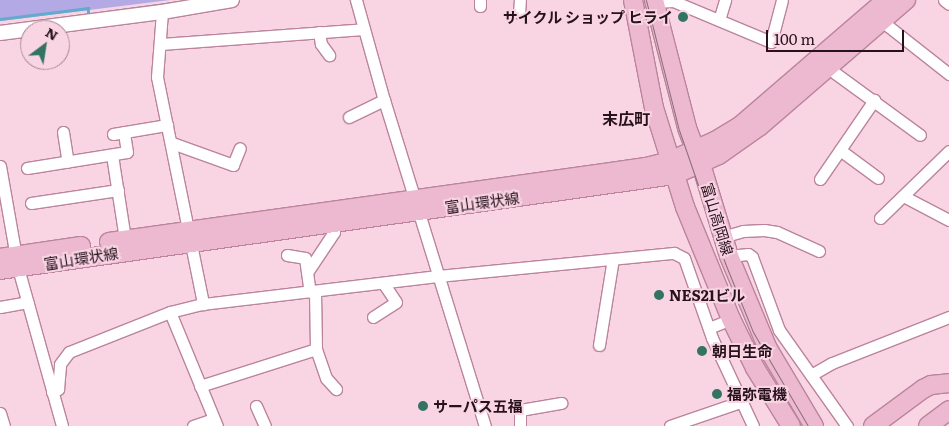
<!DOCTYPE html>
<meta charset="utf-8">
<style>
body{margin:0}
#map{position:relative;width:949px;height:426px;overflow:hidden;background:#f9d5e3;font-family:Literata,"Noto Sans JP",serif}
div>[style]{position:absolute}
.green>*{inset:0;background:#b3a9e5}
.stream>*{height:2.5px;margin:-1.25px;padding:0 1.25px;transform-origin:1.25px;border-radius:1.25px;background:#62aace}
.roads{filter:drop-shadow(1px 0 #bb849c) drop-shadow(-1px 0 #bb849c) drop-shadow(0 1px #bb849c) drop-shadow(0 -1px #bb849c)}
.minor>*{height:11px;margin:-5.5px;padding:0 5.5px;transform-origin:5.5px;border-radius:5.5px;background:#fff}
.tertiary>*{height:14px;margin:-7px;padding:0 7px;transform-origin:7px;border-radius:7px;background:#fff}
.primary>*{height:18px;margin:-9px;padding:0 9px;transform-origin:9px;border-radius:9px;background:#ecb9d0}
.tram>*{height:1px;margin:-0.5px;padding:0 0.5px;transform-origin:0.5px;border-radius:0.5px;background:#896d78}
.dots>*{width:14px;height:14px;translate:-50% -50%;box-sizing:border-box;border:2px solid #f9d5e3;border-radius:50%}
span{translate:-50% -50%;white-space:nowrap;text-align:center;line-height:1.15;-webkit-text-stroke:4px #f9d5e3;paint-order:stroke}
.poi-label{font-size:15px;color:#27121c;font-weight:700}
.right{translate:-100% -50%;text-align:right}
.left{translate:0 -50%;text-align:left}
.street-label{font-size:15px;color:#27121c}
.neighbourhood-label{font-size:16px;color:#27121c;font-weight:700}
.north{position:absolute;left:20px;top:20px;width:50px;height:50px;box-sizing:border-box;background:#f9d5e3;border:1px solid #a58793;border-radius:50%;rotate:31deg;font-size:14px;font-weight:700;line-height:20px;text-align:center;color:#27121c}
.north::after{content:'';display:block;margin:auto;width:18px;height:22px;background:#337361;clip-path:polygon(50% 0,100% 100%,50% 72%,0 100%)}
.scale{position:absolute;left:766px;top:30px;width:138px;height:22px;box-sizing:border-box;border:2px solid #27121c;border-top:0;padding-left:6px;font-size:15px;line-height:18px;white-space:nowrap;color:#27121c;-webkit-text-stroke:4px #f9d5e3;paint-order:stroke}
</style>
<div id="map">
<div class="green">
<i style="clip-path:polygon(0 0,170px 0,0 21px)"></i>
</div>
<div class="stream">
<i style="left:106px;top:12px;width:68px;rotate:-7.7deg"></i>
<i style="left:0;top:19px;width:89px;rotate:-7.1deg"></i>
<i style="left:88px;top:8px;width:7px;rotate:82deg"></i>
<i style="left:89px;top:15px;width:2px;rotate:-27deg"></i>
</div>
<div class="roads">
<div class="minor">
<i style="left:356px;top:0;width:104px;rotate:74.4deg"></i>
<i style="left:384px;top:100px;width:341px;rotate:72.8deg"></i>
<i style="left:944px;top:0;width:6px;rotate:39deg"></i>
<i style="left:655px;top:2px;width:18px;rotate:-3deg"></i>
<i style="left:673px;top:1px;width:106px;rotate:22.7deg"></i>
<i style="left:771px;top:42px;width:43px;rotate:-75.3deg"></i>
<i style="left:480px;top:6px;width:6px;rotate:-90deg"></i>
<i style="left:162px;top:12px;width:65px;rotate:94.4deg"></i>
<i style="left:157px;top:77px;width:232px;rotate:78.5deg"></i>
<i style="left:519px;top:13px;width:13px;rotate:-86deg"></i>
<i style="left:878px;top:16px;width:14px;rotate:45deg"></i>
<i style="left:888px;top:26px;width:78px;rotate:38.2deg"></i>
<i style="left:719px;top:20px;width:21px;rotate:-73deg"></i>
<i style="left:319px;top:32px;width:12px;rotate:81deg"></i>
<i style="left:321px;top:44px;width:14px;rotate:54deg"></i>
<i style="left:161px;top:44px;width:203px;rotate:-4.2deg"></i>
<i style="left:826px;top:62px;width:14px;rotate:51deg"></i>
<i style="left:835px;top:73px;width:105px;rotate:36.1deg"></i>
<i style="left:349px;top:117px;width:39px;rotate:-26deg"></i>
<i style="left:63px;top:132px;width:30px;rotate:81deg"></i>
<i style="left:113px;top:134px;width:55px;rotate:-9.5deg"></i>
<i style="left:172px;top:143px;width:65px;rotate:19.8deg"></i>
<i style="left:233px;top:165px;width:18px;rotate:-68deg"></i>
<i style="left:840px;top:150px;width:47px;rotate:36.4deg"></i>
<i style="left:112px;top:155px;width:85px;rotate:81.2deg"></i>
<i style="left:0;top:166px;width:104px;rotate:80deg"></i>
<i style="left:18px;top:268px;width:164px;rotate:74.4deg"></i>
<i style="left:27px;top:168px;width:101px;rotate:-9.1deg"></i>
<i style="left:127px;top:152px;width:20px;rotate:-99deg"></i>
<i style="left:820px;top:179px;width:96px;rotate:-55.6deg"></i>
<i style="left:903px;top:196px;width:52px;rotate:27.6deg"></i>
<i style="left:31px;top:203px;width:88px;rotate:-8.5deg"></i>
<i style="left:880px;top:218px;width:96px;rotate:-44.2deg"></i>
<i style="left:722px;top:237px;width:22px;rotate:-16deg"></i>
<i style="left:743px;top:231px;width:21px;rotate:-3deg"></i>
<i style="left:764px;top:230px;width:13px;rotate:9deg"></i>
<i style="left:777px;top:232px;width:46px;rotate:24.3deg"></i>
<i style="left:287px;top:255px;width:18px;rotate:9deg"></i>
<i style="left:305px;top:258px;width:34px;rotate:82deg"></i>
<i style="left:729px;top:256px;width:19px;rotate:-6deg"></i>
<i style="left:748px;top:254px;width:5px;rotate:37deg"></i>
<i style="left:752px;top:257px;width:78px;rotate:69.7deg"></i>
<i style="left:779px;top:330px;width:118px;rotate:54.7deg"></i>
<i style="left:308px;top:271px;width:47px;rotate:-56.3deg"></i>
<i style="left:334px;top:232px;width:9px;rotate:-96deg"></i>
<i style="left:315px;top:291px;width:58px;rotate:89deg"></i>
<i style="left:316px;top:349px;width:31px;rotate:71deg"></i>
<i style="left:326px;top:378px;width:15px;rotate:48deg"></i>
<i style="left:0;top:307px;width:28px;rotate:-10deg"></i>
<i style="left:373px;top:317px;width:27px;rotate:-33deg"></i>
<i style="left:396px;top:302px;width:23px;rotate:-124deg"></i>
<i style="left:709px;top:328px;width:24px;rotate:-22deg"></i>
<i style="left:599px;top:345px;width:87px;rotate:-80.8deg"></i>
<i style="left:811px;top:375px;width:24px;rotate:-30deg"></i>
<i style="left:832px;top:363px;width:126px;rotate:-21.5deg"></i>
<i style="left:200px;top:386px;width:122px;rotate:-17.7deg"></i>
<i style="left:52px;top:392px;width:7px;rotate:-27deg"></i>
<i style="left:58px;top:389px;width:25px;rotate:-85deg"></i>
<i style="left:60px;top:364px;width:15px;rotate:-53deg"></i>
<i style="left:69px;top:352px;width:109px;rotate:-21.6deg"></i>
<i style="left:256px;top:406px;width:22px;rotate:66deg"></i>
<i style="left:0;top:413px;width:14px;rotate:73deg"></i>
<i style="left:193px;top:426px;width:21px;rotate:-19deg"></i>
<i style="left:217px;top:426px;width:123px;rotate:-112.4deg"></i>
<i style="left:170px;top:312px;width:34px;rotate:-14deg"></i>
<i style="left:203px;top:304px;width:237px;rotate:-6.8deg"></i>
<i style="left:438px;top:276px;width:237px;rotate:-5.6deg"></i>
<i style="left:674px;top:253px;width:11px;rotate:27deg"></i>
<i style="left:684px;top:258px;width:85px;rotate:70.7deg"></i>
<i style="left:712px;top:338px;width:97px;rotate:65deg"></i>
<i style="left:520px;top:426px;width:16px;rotate:-90deg"></i>
<i style="left:520px;top:410px;width:42px;rotate:-9.7deg"></i>
<i style="left:670px;top:426px;width:74px;rotate:-18.9deg"></i>
</div>
<div class="tertiary">
<i style="left:0;top:33px;width:163px;rotate:-7.4deg"></i>
<i style="left:162px;top:12px;width:71px;rotate:-9.7deg"></i>
</div>
<div class="primary">
<i style="left:633px;top:0;width:110px;rotate:79deg"></i>
<i style="left:654px;top:108px;width:104px;rotate:72.6deg"></i>
<i style="left:685px;top:207px;width:121px;rotate:67.7deg"></i>
<i style="left:731px;top:319px;width:55px;rotate:63.9deg"></i>
<i style="left:755px;top:368px;width:68px;rotate:58.2deg"></i>
<i style="left:654px;top:0;width:132px;rotate:75.5deg"></i>
<i style="left:687px;top:128px;width:39px;rotate:69deg"></i>
<i style="left:701px;top:164px;width:96px;rotate:73.1deg"></i>
<i style="left:729px;top:256px;width:99px;rotate:67.3deg"></i>
<i style="left:767px;top:347px;width:92px;rotate:59.3deg"></i>
<i style="left:109px;top:242px;width:542px;rotate:-7.95deg"></i>
<i style="left:646px;top:167px;width:25px;rotate:-14deg"></i>
<i style="left:670px;top:161px;width:49px;rotate:-24deg"></i>
<i style="left:715px;top:141px;width:29px;rotate:-31deg"></i>
<i style="left:740px;top:126px;width:193px;rotate:-40.8deg"></i>
<i style="left:0;top:258px;width:82px;rotate:-8.4deg"></i>
<i style="left:0;top:270px;width:681px;rotate:-8.02deg"></i>
<i style="left:674px;top:175px;width:49px;rotate:-24deg"></i>
<i style="left:719px;top:155px;width:50px;rotate:-35.3deg"></i>
<i style="left:760px;top:126px;width:193px;rotate:-40.8deg"></i>
<i style="left:873px;top:426px;width:62px;rotate:-36.5deg"></i>
<i style="left:923px;top:389px;width:9px;rotate:-27deg"></i>
<i style="left:931px;top:385px;width:18px;rotate:-6deg"></i>
<i style="left:928px;top:426px;width:26px;rotate:-37deg"></i>
</div>
</div>
<div class="tram">
<i style="left:646px;top:0;width:134px;rotate:75.8deg"></i>
<i style="left:679px;top:130px;width:141px;rotate:70.9deg"></i>
<i style="left:725px;top:263px;width:74px;rotate:67.9deg"></i>
<i style="left:753px;top:332px;width:109px;rotate:59.7deg"></i>
</div>
<div class="dots">
<i style="left:683px;top:17px;background:#337361"></i>
<i style="left:659px;top:295px;background:#337361"></i>
<i style="left:702px;top:351px;background:#337361"></i>
<i style="left:717px;top:394px;background:#337361"></i>
<i style="left:423px;top:406px;background:#337361"></i>
</div>
<div class="poi-label">
<span class="right" style="left:673px;top:17px">サイクル ショップ ヒライ</span>
<span class="left" style="left:669px;top:295px">NES21ビル</span>
<span class="left" style="left:712px;top:351px">朝日生命</span>
<span class="left" style="left:727px;top:394px">福弥電機</span>
<span class="left" style="left:433px;top:406px">サーパス五福</span>
</div>
<div class="street-label">
<span style="left:482px;top:202px;rotate:-8deg">富山環状線</span>
<span style="left:718px;top:219px;rotate:73deg">富山高岡線</span>
<span style="left:81px;top:258px;rotate:-9deg">富山環状線</span>
</div>
<div class="neighbourhood-label">
<span style="left:626px;top:118px">末広町</span>
</div>
<div class="north">N</div>
<div class="scale">100 m</div>
</div>
